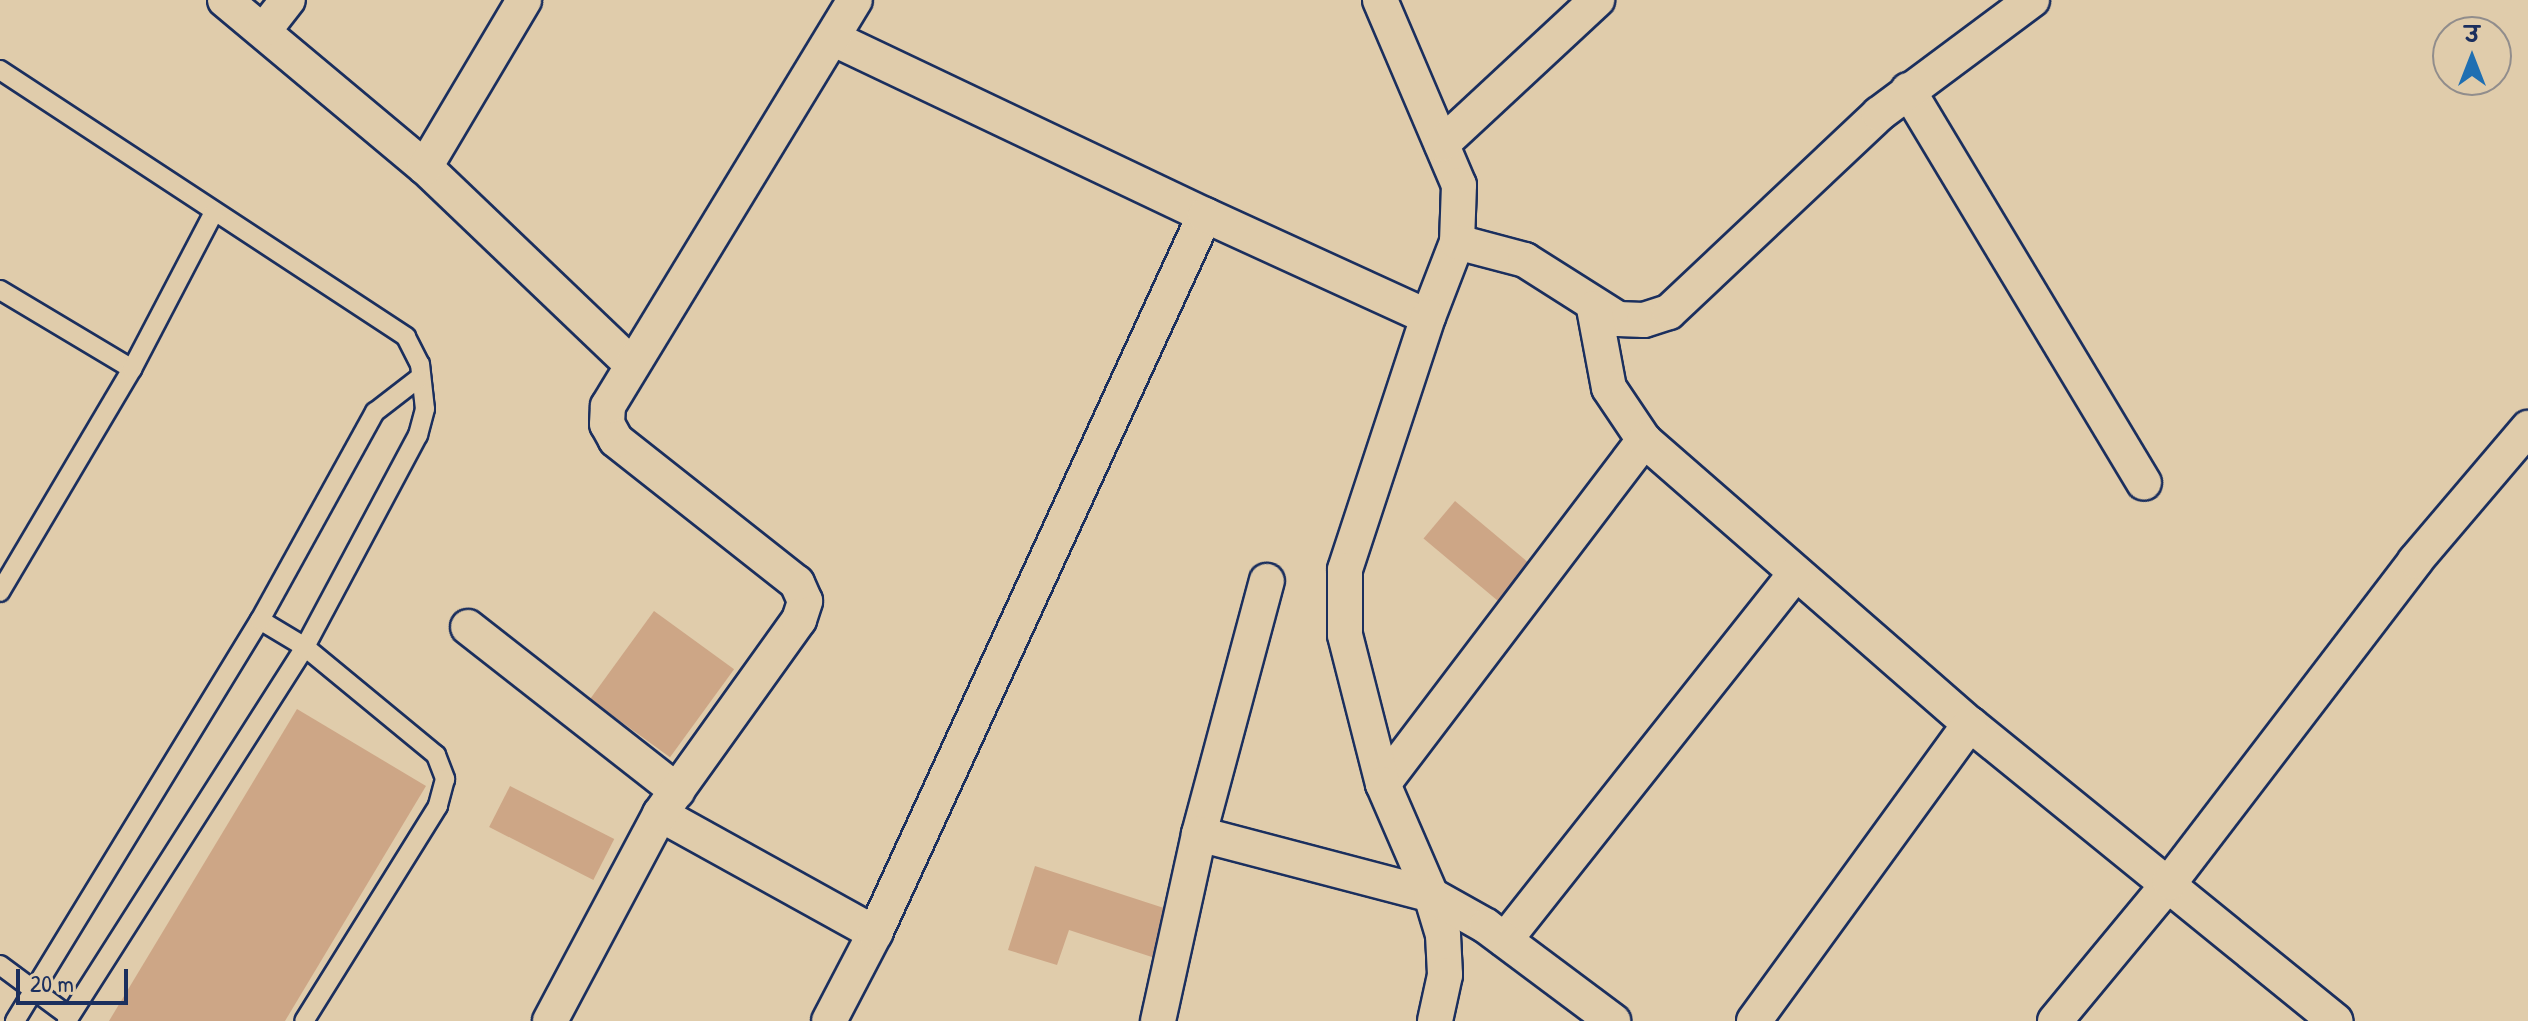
<!DOCTYPE html>
<meta charset="utf-8">
<style>
body{margin:0}
#map{position:relative;width:2528px;height:1021px;overflow:hidden;background:#e0ccab;font-family:"Patrick Hand","Playpen Sans Deva",sans-serif}
div>[style]{position:absolute}
.building>*{inset:0;background:#cda686;transform-origin:0 0}
.roads{filter:drop-shadow(2px 0 #1b2f5e) drop-shadow(-2px 0 #1b2f5e) drop-shadow(0 2px #1b2f5e) drop-shadow(0 -2px #1b2f5e)}
.service>*{height:18px;margin:-9px;padding:0 9px;transform-origin:9px;border-radius:9px;background:#e0ccab}
.minor>*{height:34px;margin:-17px;padding:0 17px;transform-origin:17px;border-radius:17px;background:#e0ccab}
span{translate:-50% -50%;white-space:nowrap;text-align:center;line-height:1.15;-webkit-text-stroke:7px #e0ccab;paint-order:stroke}
.north{position:absolute;left:2432px;top:16px;width:80px;height:80px;box-sizing:border-box;background:#e0ccab;border:2px solid #918d8c;border-radius:50%;rotate:0deg;font-size:22px;font-weight:700;line-height:32px;text-align:center;color:#1b2f5e}
.north::after{content:'';display:block;margin:auto;width:28px;height:36px;background:#1f6fb2;clip-path:polygon(50% 0,100% 100%,50% 72%,0 100%)}
.scale{position:absolute;left:16px;top:969px;width:112px;height:36px;box-sizing:border-box;border:4px solid #1b2f5e;border-top:0;padding-left:10px;font-size:24px;line-height:28px;white-space:nowrap;color:#1b2f5e;-webkit-text-stroke:6px #e0ccab;paint-order:stroke}
</style>
<div id="map">
<div class="building">
<i style="left:1455px;top:501px;width:102px;height:49px;rotate:40deg"></i>
<i style="left:654px;top:611px;width:99px;height:109px;rotate:36deg"></i>
<i style="clip-path:polygon(297px 709px,426px 786px,285px 1021px,109px 1021px)"></i>
<i style="left:510px;top:786px;width:117px;height:46px;rotate:27deg"></i>
<i style="clip-path:polygon(1035px 866px,1170px 910px,1155px 958px,1069px 930px,1057px 965px,1008px 950px)"></i>
</div>
<div class="roads">
<div class="service">
<i style="left:0;top:70px;width:486px;rotate:33.3deg"></i>
<i style="left:406px;top:337px;width:30px;rotate:63deg"></i>
<i style="left:420px;top:364px;width:45px;rotate:83.7deg"></i>
<i style="left:425px;top:409px;width:27px;rotate:105deg"></i>
<i style="left:418px;top:435px;width:240px;rotate:118.1deg"></i>
<i style="left:305px;top:647px;width:443px;rotate:122.5deg"></i>
<i style="left:0;top:290px;width:154px;rotate:30.9deg"></i>
<i style="left:0;top:592px;width:259px;rotate:-59.4deg"></i>
<i style="left:132px;top:369px;width:177px;rotate:-62.4deg"></i>
<i style="left:260px;top:620px;width:52px;rotate:31deg"></i>
<i style="left:305px;top:647px;width:170px;rotate:39.5deg"></i>
<i style="left:436px;top:755px;width:26px;rotate:69deg"></i>
<i style="left:445px;top:779px;width:28px;rotate:105deg"></i>
<i style="left:438px;top:806px;width:253px;rotate:121.9deg"></i>
<i style="left:0;top:965px;width:86px;rotate:36.5deg"></i>
<i style="left:15px;top:1021px;width:470px;rotate:-58.6deg"></i>
<i style="left:260px;top:620px;width:238px;rotate:-61.1deg"></i>
<i style="left:375px;top:412px;width:56px;rotate:-37.7deg"></i>
</div>
<div class="minor">
<i style="left:225px;top:0;width:261px;rotate:39.9deg"></i>
<i style="left:425px;top:167px;width:284px;rotate:43.7deg"></i>
<i style="left:1380px;top:0;width:201px;rotate:66.9deg"></i>
<i style="left:1459px;top:185px;width:57px;rotate:92deg"></i>
<i style="left:1457px;top:242px;width:80px;rotate:111.1deg"></i>
<i style="left:265px;top:29px;width:37px;rotate:-52deg"></i>
<i style="left:834px;top:39px;width:411px;rotate:25.4deg"></i>
<i style="left:1908px;top:90px;width:458px;rotate:59deg"></i>
<i style="left:1442px;top:144px;width:212px;rotate:-42.9deg"></i>
<i style="left:425px;top:167px;width:194px;rotate:-59.3deg"></i>
<i style="left:1457px;top:242px;width:70px;rotate:14.8deg"></i>
<i style="left:1525px;top:260px;width:110px;rotate:32.4deg"></i>
<i style="left:1618px;top:319px;width:26px;rotate:2deg"></i>
<i style="left:1644px;top:320px;width:26px;rotate:-18deg"></i>
<i style="left:1669px;top:312px;width:289px;rotate:-43.3deg"></i>
<i style="left:1879px;top:114px;width:191px;rotate:-36.7deg"></i>
<i style="left:1594px;top:308px;width:81px;rotate:79.4deg"></i>
<i style="left:1609px;top:388px;width:63px;rotate:56.1deg"></i>
<i style="left:468px;top:627px;width:266px;rotate:38.1deg"></i>
<i style="left:1383px;top:784px;width:432px;rotate:-52.8deg"></i>
<i style="left:1644px;top:440px;width:432px;rotate:41.1deg"></i>
<i style="left:1970px;top:724px;width:471px;rotate:39.1deg"></i>
<i style="left:660px;top:814px;width:246px;rotate:29deg"></i>
<i style="left:875px;top:933px;width:99px;rotate:117.6deg"></i>
<i style="left:1199px;top:834px;width:262px;rotate:-75deg"></i>
<i style="left:875px;top:933px;width:790px;rotate:-65.32deg"></i>
<i style="left:1205px;top:215px;width:245px;rotate:24.6deg"></i>
<i style="left:1428px;top:317px;width:266px;rotate:108.2deg"></i>
<i style="left:1345px;top:570px;width:65px;rotate:90deg"></i>
<i style="left:1345px;top:635px;width:154px;rotate:75.7deg"></i>
<i style="left:1383px;top:784px;width:121px;rotate:66.6deg"></i>
<i style="left:1431px;top:895px;width:42px;rotate:73.3deg"></i>
<i style="left:1443px;top:935px;width:40px;rotate:87.1deg"></i>
<i style="left:1445px;top:975px;width:47px;rotate:102.3deg"></i>
<i style="left:1505px;top:940px;width:468px;rotate:-51.6deg"></i>
<i style="left:550px;top:1021px;width:234px;rotate:-62deg"></i>
<i style="left:660px;top:814px;width:239px;rotate:-54.4deg"></i>
<i style="left:799px;top:620px;width:20px;rotate:-72deg"></i>
<i style="left:805px;top:601px;width:20px;rotate:-114deg"></i>
<i style="left:797px;top:583px;width:231px;rotate:-141.7deg"></i>
<i style="left:616px;top:440px;width:18px;rotate:-119deg"></i>
<i style="left:607px;top:424px;width:18px;rotate:-87deg"></i>
<i style="left:608px;top:406px;width:475px;rotate:-58.7deg"></i>
<i style="left:1158px;top:1021px;width:191px;rotate:-77.6deg"></i>
<i style="left:1199px;top:834px;width:240px;rotate:14.7deg"></i>
<i style="left:1431px;top:895px;width:63px;rotate:29.4deg"></i>
<i style="left:1486px;top:926px;width:159px;rotate:36.8deg"></i>
<i style="left:1754px;top:1021px;width:367px;rotate:-54deg"></i>
<i style="left:2055px;top:1021px;width:180px;rotate:-50.4deg"></i>
<i style="left:2170px;top:882px;width:404px;rotate:-52.6deg"></i>
<i style="left:2415px;top:561px;width:175px;rotate:-49.6deg"></i>
</div>
</div>
<div class="north">उ</div>
<div class="scale">20 m</div>
</div>
